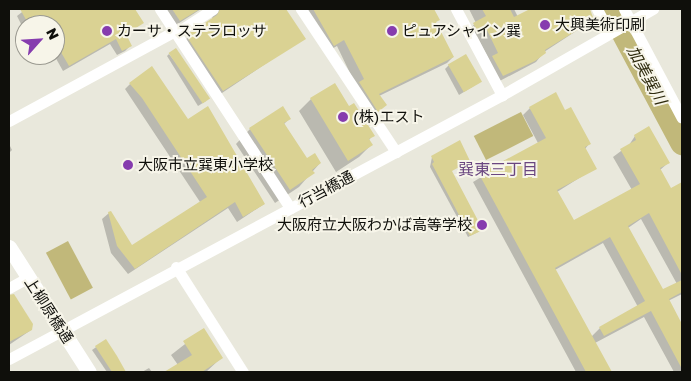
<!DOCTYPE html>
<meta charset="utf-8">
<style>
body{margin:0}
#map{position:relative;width:691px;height:381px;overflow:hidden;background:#e9e8dc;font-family:"Golos Text","Noto Sans JP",sans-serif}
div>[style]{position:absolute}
.water>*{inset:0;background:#c1b87a;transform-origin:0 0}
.shadow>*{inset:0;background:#0003}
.river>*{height:25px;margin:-12.5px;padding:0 12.5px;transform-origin:12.5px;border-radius:12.5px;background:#c1b87a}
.building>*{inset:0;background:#dad293;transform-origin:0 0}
.minor>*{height:11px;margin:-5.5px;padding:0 5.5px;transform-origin:5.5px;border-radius:5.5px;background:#fff}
.tertiary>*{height:15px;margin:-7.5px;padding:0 7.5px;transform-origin:7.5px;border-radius:7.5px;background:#fff}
.dots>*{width:14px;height:14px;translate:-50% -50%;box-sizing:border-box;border:2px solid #f7f5e9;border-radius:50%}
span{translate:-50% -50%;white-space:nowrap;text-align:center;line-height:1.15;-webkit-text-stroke:4px #f7f5e9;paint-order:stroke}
.poi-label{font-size:15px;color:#0f0f0b}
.left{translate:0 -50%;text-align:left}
.right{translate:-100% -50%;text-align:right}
.street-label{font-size:15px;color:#0f0f0b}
.water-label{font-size:16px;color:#2f2b0f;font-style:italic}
.neighbourhood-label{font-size:16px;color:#6a4680}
.frame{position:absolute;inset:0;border:10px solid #0f0f0b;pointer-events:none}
.north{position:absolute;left:15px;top:15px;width:50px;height:50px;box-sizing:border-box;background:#f7f5e9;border:1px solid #9a9990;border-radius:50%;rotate:64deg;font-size:14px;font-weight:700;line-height:20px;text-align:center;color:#0f0f0b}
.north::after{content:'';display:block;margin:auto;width:18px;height:22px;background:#863cae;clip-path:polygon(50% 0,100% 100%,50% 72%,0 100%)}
</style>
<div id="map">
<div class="water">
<i style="left:521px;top:112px;width:27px;height:53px;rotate:63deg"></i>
<i style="left:68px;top:241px;width:53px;height:25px;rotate:62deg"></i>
</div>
<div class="shadow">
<i style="clip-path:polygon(26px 9px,134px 9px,142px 23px,125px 35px,130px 46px,125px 51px,117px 55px,110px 44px,63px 71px,54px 55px,55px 25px,25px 25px,25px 32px,17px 16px)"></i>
<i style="clip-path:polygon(161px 9px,201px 9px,173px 27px)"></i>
<i style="clip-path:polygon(202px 9px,285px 9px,304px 38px,216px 97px,182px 42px,212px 20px,213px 12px)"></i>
<i style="clip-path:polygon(304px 9px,433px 9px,438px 19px,435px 23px,453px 57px,447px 63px,379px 96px,385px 105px,371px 117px,337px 46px,328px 51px)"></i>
<i style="clip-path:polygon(469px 9px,514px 9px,518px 17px,531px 9px,588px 9px,593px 20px,544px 52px,536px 62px,494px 84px,489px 60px,477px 36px,469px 40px,465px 33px,476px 23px)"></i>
<i style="clip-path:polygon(169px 54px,206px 101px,198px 106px,167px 56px)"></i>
<i style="clip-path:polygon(449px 65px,480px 82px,459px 95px,445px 69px)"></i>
<i style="clip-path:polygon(132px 82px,187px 121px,264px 204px,237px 222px,228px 208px,128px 274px,111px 253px,102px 219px,109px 213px,132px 247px,200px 202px,125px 89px)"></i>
<i style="clip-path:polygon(311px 99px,349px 108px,373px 135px,369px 140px,371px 145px,359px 157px,336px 172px,299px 111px)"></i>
<i style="clip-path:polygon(evenodd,530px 108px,565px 112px,589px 144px,585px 149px,595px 168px,557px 192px,573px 222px,632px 190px,613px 157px,629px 145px,635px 136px,668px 163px,660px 170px,670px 190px,680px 184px,682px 189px,682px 294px,668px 301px,682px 325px,682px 372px,674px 372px,644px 317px,595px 343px,610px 372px,576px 372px,473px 182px,538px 143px,523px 115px,530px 108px,641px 219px,677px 284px,662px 291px,628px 228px,641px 219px,530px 108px,603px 243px,638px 307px,600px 328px,591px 337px,555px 270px,603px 243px)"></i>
<i style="clip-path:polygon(289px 119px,284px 124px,307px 160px,320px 163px,299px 187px,275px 203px,236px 144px,250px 129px)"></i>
<i style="clip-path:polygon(9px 144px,12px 150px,9px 153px)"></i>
<i style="clip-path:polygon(432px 157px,451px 171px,480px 231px,468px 237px,430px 167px)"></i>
<i style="clip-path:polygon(9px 295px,14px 296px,31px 330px,9px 345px)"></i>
<i style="clip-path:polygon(203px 330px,221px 358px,206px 372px,166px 372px,178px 365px,171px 355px)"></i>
<i style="clip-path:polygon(105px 341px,125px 372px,107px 372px,92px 350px)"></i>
<i style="clip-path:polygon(149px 368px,152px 372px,142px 372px)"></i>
</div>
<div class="river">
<i style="left:611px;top:9px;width:151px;rotate:61.9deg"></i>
</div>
<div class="building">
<i style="clip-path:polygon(20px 9px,135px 9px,144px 23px,126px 34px,132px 46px,122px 51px,116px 39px,69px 66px,55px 42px,55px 25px,29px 25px)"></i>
<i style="clip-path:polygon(172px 9px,200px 9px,180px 21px)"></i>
<i style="clip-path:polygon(220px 9px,286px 9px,306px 39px,223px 91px,189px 40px,188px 34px,217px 15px)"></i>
<i style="clip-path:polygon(313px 9px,434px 9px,440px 20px,436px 22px,454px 57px,379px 94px,387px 105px,378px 112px,359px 82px,364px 79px,362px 75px,344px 40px,334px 46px)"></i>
<i style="clip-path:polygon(482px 9px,510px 9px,514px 17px,530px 9px,590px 9px,594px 20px,545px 50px,546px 53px,535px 61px,503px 76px,492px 56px,498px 53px,486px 28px,478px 33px,473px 23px,486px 16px)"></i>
<i style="left:176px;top:48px;width:61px;height:9px;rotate:56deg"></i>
<i style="left:466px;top:54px;width:32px;height:21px;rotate:60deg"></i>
<i style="clip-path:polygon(152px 66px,188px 119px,208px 106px,265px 204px,243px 217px,235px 202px,135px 269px,117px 246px,108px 212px,111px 211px,132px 245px,207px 197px,142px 98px,129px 83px)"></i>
<i style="clip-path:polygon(335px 83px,349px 106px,354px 103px,375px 136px,369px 139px,373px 145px,348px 161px,310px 98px)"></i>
<i style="clip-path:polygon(556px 92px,565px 110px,571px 107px,591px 144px,585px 147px,597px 169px,557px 190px,574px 220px,640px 184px,620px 149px,636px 140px,634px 135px,649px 126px,670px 163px,660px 168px,671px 188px,682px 182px,682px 275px,649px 213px,628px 226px,663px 289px,682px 280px,682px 292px,669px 299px,682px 324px,682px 369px,651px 311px,604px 336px,599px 327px,645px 301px,610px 237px,555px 268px,612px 372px,586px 372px,479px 174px,546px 138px,529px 107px)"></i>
<i style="clip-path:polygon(283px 106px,291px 119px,284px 123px,307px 158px,315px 153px,321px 163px,312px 170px,315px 173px,290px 190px,249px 128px)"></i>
<i style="clip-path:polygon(460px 140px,470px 161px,452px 171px,483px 230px,470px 236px,432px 164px,434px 162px,431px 156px)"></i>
<i style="clip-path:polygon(14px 294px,33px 324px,32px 330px,9px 342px,9px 295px)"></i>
<i style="clip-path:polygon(204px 328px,223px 358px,202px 372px,164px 372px,192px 355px,183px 341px)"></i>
<i style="clip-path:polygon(106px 339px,117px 356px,126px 372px,112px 372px,95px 346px)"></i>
</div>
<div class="minor">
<i style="left:160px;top:9px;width:238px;rotate:56.8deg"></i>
<i style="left:301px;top:9px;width:172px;rotate:56.4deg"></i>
<i style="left:456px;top:9px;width:98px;rotate:61.9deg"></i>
<i style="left:597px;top:9px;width:27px;rotate:62deg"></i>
<i style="left:624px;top:9px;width:123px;rotate:62deg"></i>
<i style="left:176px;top:33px;width:44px;rotate:-33deg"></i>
<i style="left:9px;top:121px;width:189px;rotate:-28.5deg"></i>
<i style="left:176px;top:267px;width:125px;rotate:57.5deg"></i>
<i style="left:9px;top:288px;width:23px;rotate:-29deg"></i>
<i style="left:9px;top:359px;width:559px;rotate:-28.17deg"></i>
<i style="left:502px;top:95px;width:174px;rotate:-29.7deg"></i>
</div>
<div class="tertiary">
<i style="left:9px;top:247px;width:148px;rotate:57.4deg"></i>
</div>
<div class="dots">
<i style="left:545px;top:25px;background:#863cae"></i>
<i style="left:107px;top:31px;background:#863cae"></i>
<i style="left:392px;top:31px;background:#863cae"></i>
<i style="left:343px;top:117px;background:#863cae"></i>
<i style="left:128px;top:165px;background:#863cae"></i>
<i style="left:482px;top:225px;background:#863cae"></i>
</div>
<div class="poi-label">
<span class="left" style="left:555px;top:25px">大興美術印刷</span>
<span class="left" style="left:117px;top:31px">カーサ・ステラロッサ</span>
<span class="left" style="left:402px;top:31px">ピュアシャイン巽</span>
<span class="left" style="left:353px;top:117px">(株)エスト</span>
<span class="left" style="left:138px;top:165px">大阪市立巽東小学校</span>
<span class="right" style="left:472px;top:225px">大阪府立大阪わかば高等学校</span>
</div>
<div class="street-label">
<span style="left:326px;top:189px;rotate:-28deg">行当橋通</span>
<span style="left:49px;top:310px;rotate:57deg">上柳原橋通</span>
</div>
<div class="water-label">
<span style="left:647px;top:75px;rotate:62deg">加美巽川</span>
</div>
<div class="neighbourhood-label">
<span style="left:498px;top:169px">巽東三丁目</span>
</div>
<div class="frame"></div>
<div class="north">N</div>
</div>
